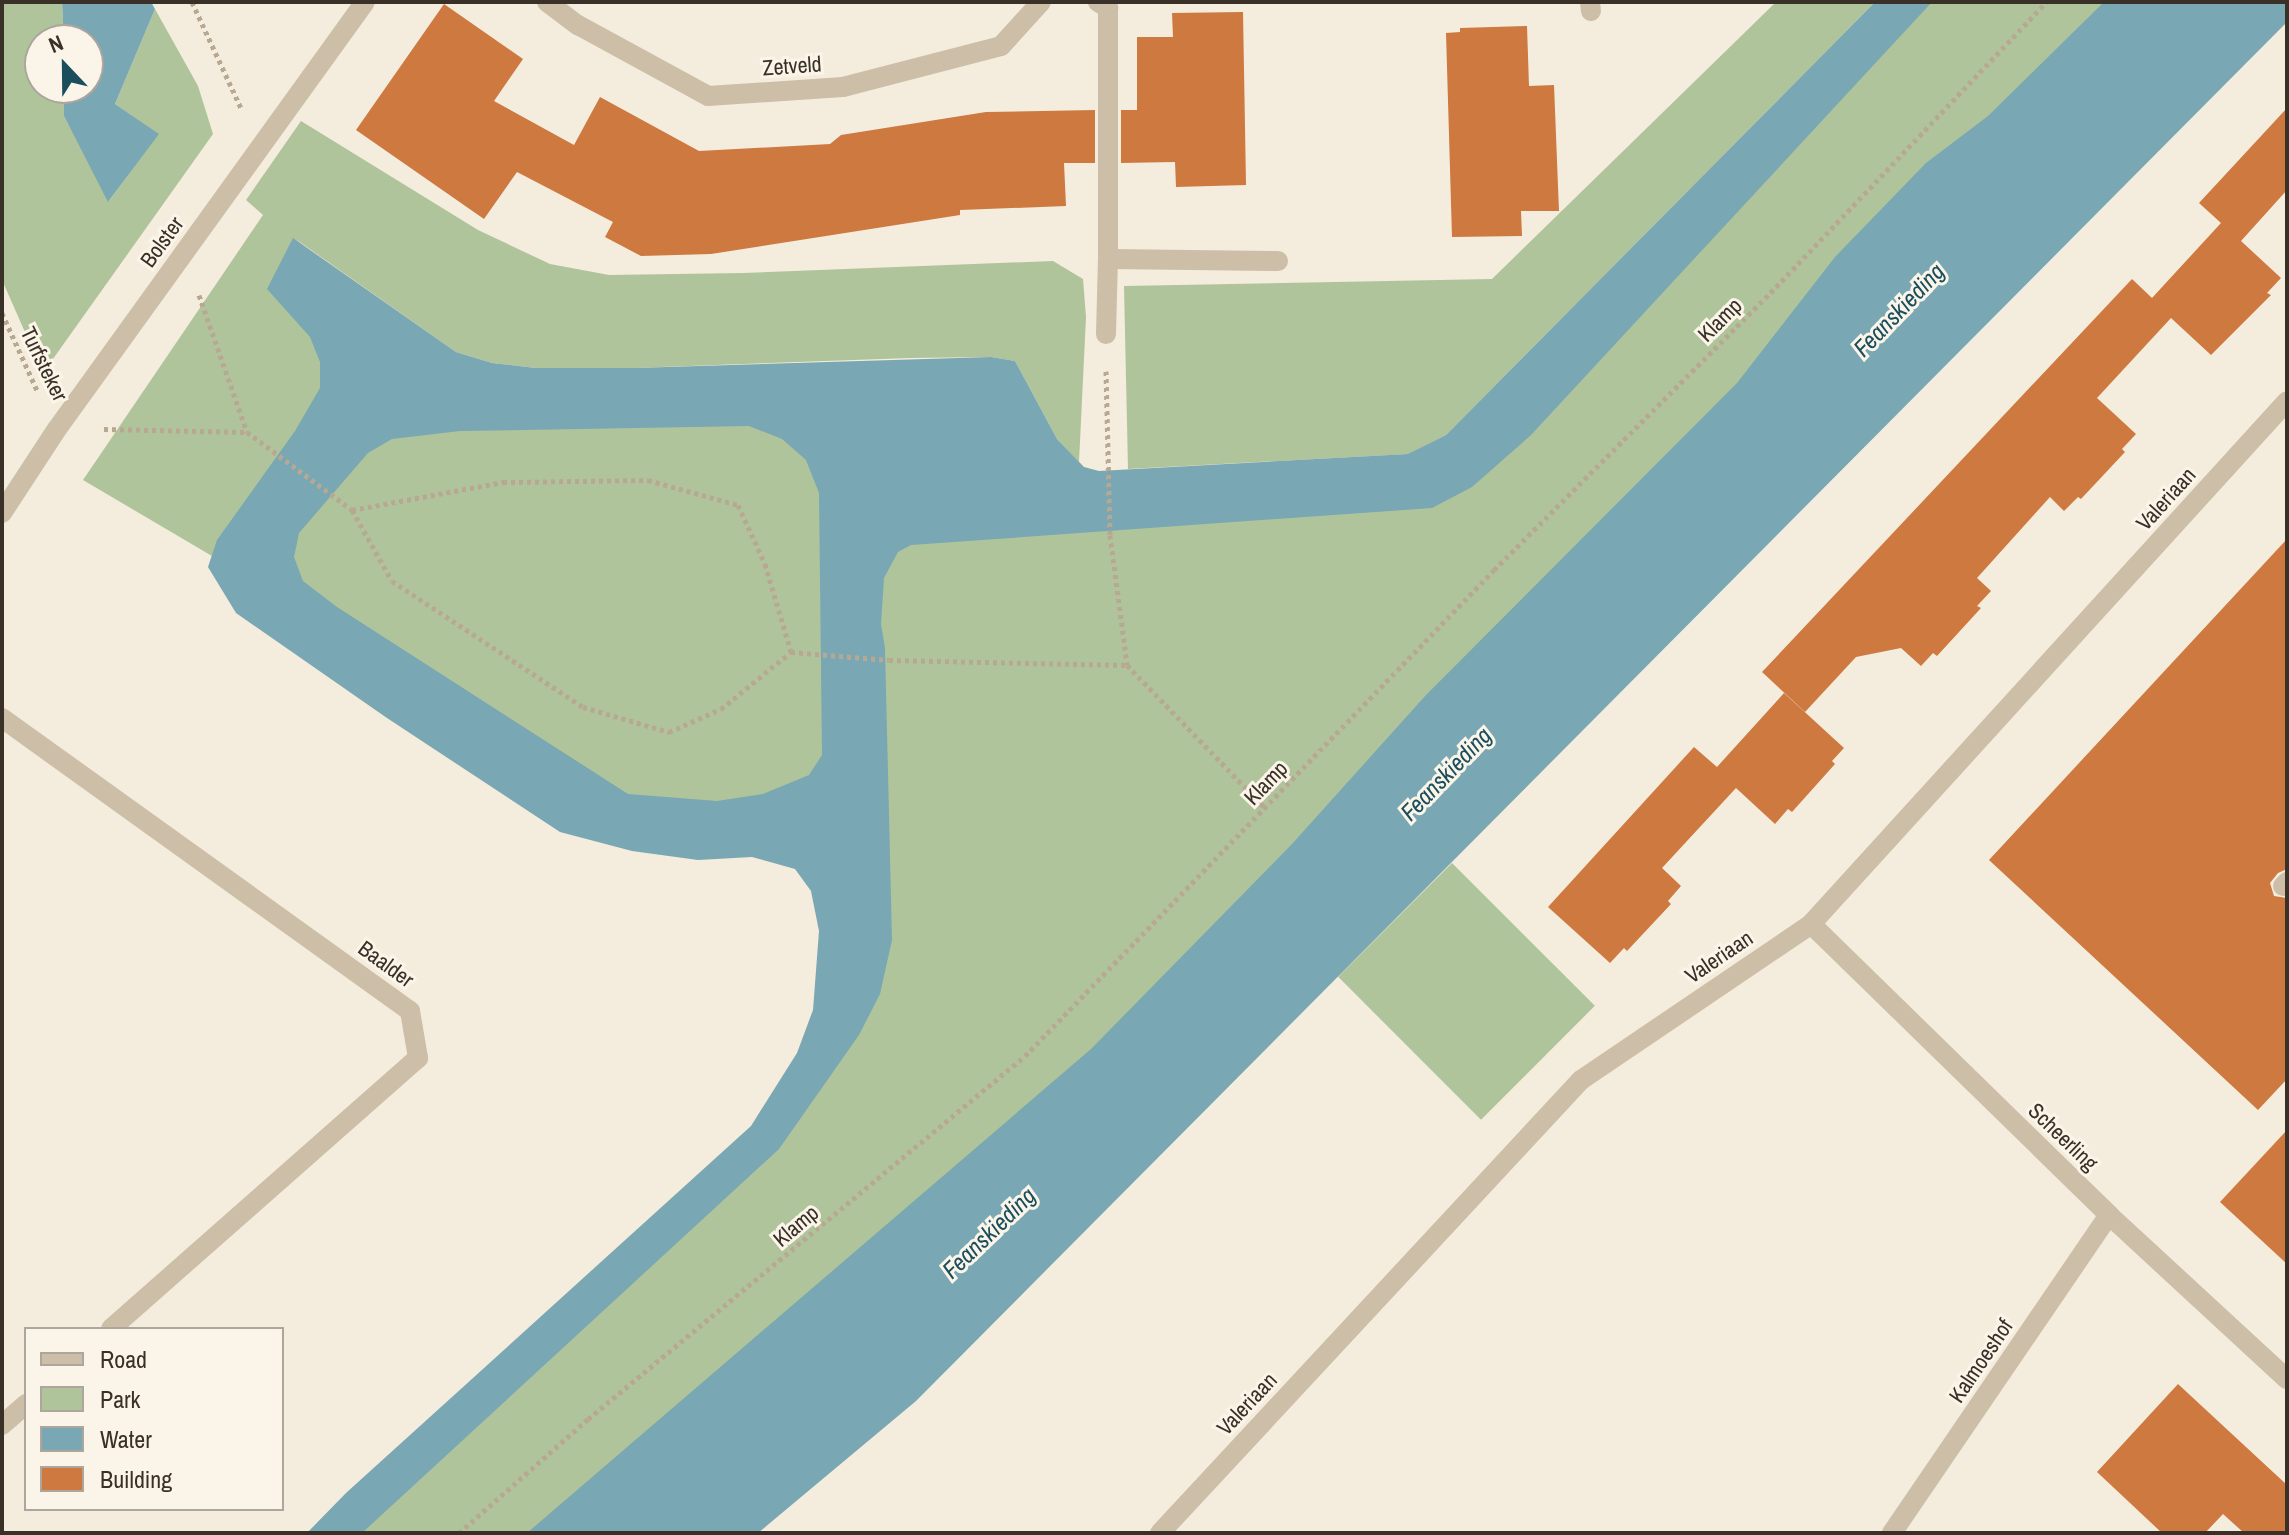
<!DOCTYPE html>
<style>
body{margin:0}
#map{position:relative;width:2289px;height:1535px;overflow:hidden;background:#f4ecdc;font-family:"Archivo Narrow",sans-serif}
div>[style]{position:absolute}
.green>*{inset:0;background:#afc49b;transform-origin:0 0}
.water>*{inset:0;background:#79a7b3}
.building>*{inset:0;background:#cd7940}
.path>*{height:5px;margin-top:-2.5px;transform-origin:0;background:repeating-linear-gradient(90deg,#b9a891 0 4px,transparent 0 8px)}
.service>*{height:20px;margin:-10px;padding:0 10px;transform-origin:10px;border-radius:10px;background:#cdbea7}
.minor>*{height:20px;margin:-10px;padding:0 10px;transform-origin:10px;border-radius:10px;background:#cdbea7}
span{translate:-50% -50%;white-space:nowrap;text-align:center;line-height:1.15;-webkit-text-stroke:6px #fbf5e9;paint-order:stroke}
.street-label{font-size:22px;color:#393028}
.water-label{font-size:24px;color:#1b4e5d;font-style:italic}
.frame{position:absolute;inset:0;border:4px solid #393028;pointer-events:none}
.legend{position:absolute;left:24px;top:1327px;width:260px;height:184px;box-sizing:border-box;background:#fbf5e9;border:2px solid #ada69c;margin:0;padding:10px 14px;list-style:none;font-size:24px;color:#393028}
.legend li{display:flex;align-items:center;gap:16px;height:40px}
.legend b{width:40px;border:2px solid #ada69c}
.north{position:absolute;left:24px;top:24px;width:80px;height:80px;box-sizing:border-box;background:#fbf5e9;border:2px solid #ada69c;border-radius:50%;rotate:338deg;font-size:22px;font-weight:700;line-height:32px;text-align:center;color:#393028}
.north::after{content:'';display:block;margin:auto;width:28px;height:36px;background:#1b4e5d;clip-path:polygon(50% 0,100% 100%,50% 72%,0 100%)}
</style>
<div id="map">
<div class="green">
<i style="clip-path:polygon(2px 2px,62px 2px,64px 40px,40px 40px,40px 88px,64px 88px,64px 116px,109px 201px,158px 134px,115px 104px,155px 9px,198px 86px,213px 134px,43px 373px,2px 280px)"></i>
<i style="clip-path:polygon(1776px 2px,1875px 2px,1446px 435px,1409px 454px,1128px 469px,1124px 286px,1492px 279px)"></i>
<i style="clip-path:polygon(1896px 2px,2128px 2px,1090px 1067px,592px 1533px,342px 1533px,773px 1133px,851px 992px,839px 835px,674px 830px,216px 550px,212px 556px,83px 480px,263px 215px,246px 200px,301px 121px,478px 230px,550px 264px,609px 275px,743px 273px,1053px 261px,1083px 279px,1086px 317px,1079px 462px,1057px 439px,1015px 361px,991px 357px,910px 358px,634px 368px,536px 368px,492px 363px,456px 352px,294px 238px,461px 372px,804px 387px,1078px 490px,1432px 473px)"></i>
<i style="left:1452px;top:863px;width:202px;height:161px;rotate:45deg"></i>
</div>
<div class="water">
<i style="clip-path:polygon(62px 2px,151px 2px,155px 9px,115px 104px,159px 134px,108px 202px,64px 116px,64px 88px,88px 88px,88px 40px,64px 40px)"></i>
<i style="clip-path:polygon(evenodd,1875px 2px,1932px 2px,1531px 435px,1472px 487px,1432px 508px,911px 545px,898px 552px,884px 578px,881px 624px,885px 648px,892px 940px,880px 994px,859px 1035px,779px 1149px,362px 1533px,307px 1533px,346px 1493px,751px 1126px,797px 1053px,813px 1010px,819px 931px,811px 891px,795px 869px,752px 857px,698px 860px,632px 851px,560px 832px,387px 718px,236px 613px,208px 567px,217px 540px,295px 431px,320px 388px,320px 362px,310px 337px,267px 289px,293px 238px,456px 352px,492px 363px,536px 368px,634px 368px,991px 357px,1015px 361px,1057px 439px,1084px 467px,1099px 471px,1408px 454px,1446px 435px,1875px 2px,749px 426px,782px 439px,806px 460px,819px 493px,822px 755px,809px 775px,763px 794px,717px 801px,628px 794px,337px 607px,303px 581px,294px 557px,299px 533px,368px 453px,392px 439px,460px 431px,749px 426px)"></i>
<i style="clip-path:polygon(2104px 2px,2287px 2px,2287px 22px,916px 1401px,758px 1533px,527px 1533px,1091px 1049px,1292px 844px,1426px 695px,1737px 383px,1835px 257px,1926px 163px,1988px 116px)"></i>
</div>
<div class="building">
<i style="clip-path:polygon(444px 4px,523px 59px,494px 101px,574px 145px,600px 97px,699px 151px,830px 144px,841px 135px,986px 112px,1095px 110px,1095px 163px,1064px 163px,1066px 206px,960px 210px,960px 215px,711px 254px,641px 256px,605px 237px,613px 222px,517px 172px,484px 219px,356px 130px)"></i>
<i style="clip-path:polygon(1243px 12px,1246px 185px,1176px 187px,1175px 162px,1121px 163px,1121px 110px,1137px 110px,1137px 37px,1173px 37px,1172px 13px)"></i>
<i style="clip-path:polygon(1527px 26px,1529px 86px,1554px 85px,1559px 211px,1521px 211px,1522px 236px,1452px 237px,1446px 33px,1460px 32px,1460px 28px)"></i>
<i style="clip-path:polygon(2287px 108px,2287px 190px,2241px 241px,2281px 278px,2267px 293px,2271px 295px,2211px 355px,2171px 318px,2097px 398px,2136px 434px,2122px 449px,2125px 452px,2081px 499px,2078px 497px,2064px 511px,2050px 497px,1977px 578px,1991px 591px,1977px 606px,1981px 608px,1937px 656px,1933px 653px,1921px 666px,1901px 648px,1856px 657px,1805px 712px,1762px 672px,2132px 279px,2152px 298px,2221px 223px,2199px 203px)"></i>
<i style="clip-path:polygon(2287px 539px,2287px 869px,2278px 873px,2270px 883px,2274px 896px,2287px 898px,2287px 1079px,2258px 1110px,1989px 860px)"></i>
<i style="clip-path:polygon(1784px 693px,1844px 748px,1832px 761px,1835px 764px,1792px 812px,1788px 809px,1775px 824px,1736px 788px,1662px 868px,1681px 886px,1668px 901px,1671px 904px,1627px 951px,1624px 948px,1610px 963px,1548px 907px,1694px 747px,1717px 767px)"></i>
<i style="clip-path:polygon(2287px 1130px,2287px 1264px,2220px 1202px)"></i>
<i style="clip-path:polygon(2178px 1384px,2287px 1485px,2287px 1533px,2244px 1533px,2223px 1514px,2205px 1533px,2162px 1533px,2097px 1472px)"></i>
</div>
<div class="path">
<i style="left:192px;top:2px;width:119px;rotate:65.2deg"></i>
<i style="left:199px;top:295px;width:145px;rotate:70.7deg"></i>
<i style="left:247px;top:432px;width:131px;rotate:36.6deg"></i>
<i style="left:352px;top:510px;width:81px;rotate:60.6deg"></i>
<i style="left:392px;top:581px;width:229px;rotate:33.4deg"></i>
<i style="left:583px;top:707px;width:90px;rotate:16.2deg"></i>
<i style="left:669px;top:732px;width:57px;rotate:-23.9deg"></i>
<i style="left:721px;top:709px;width:90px;rotate:-39.2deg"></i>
<i style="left:2px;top:313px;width:85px;rotate:65.6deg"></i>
<i style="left:1106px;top:371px;width:164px;rotate:88.6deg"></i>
<i style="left:1110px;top:535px;width:131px;rotate:82.5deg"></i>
<i style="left:104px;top:429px;width:143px;rotate:1.2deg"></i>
<i style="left:352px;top:510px;width:154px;rotate:-10.5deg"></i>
<i style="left:503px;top:482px;width:145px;rotate:-0.8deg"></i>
<i style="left:648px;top:480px;width:93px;rotate:15.5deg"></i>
<i style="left:738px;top:505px;width:65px;rotate:65.4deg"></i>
<i style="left:765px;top:564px;width:92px;rotate:73.5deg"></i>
<i style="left:791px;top:652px;width:98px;rotate:4.7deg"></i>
<i style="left:889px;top:660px;width:238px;rotate:1.2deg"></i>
<i style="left:1127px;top:665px;width:199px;rotate:46deg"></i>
<i style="left:459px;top:1533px;width:172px;rotate:-41.5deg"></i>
<i style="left:588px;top:1419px;width:568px;rotate:-39.72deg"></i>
<i style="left:1025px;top:1056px;width:675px;rotate:-46.02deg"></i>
<i style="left:1494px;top:570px;width:400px;rotate:-45.1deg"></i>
<i style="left:1776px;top:287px;width:393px;rotate:-46.5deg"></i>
</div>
<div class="service">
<i style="left:2283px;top:886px;width:6px;rotate:-45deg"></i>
</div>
<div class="minor">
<i style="left:547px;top:2px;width:39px;rotate:37deg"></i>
<i style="left:578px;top:25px;width:148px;rotate:28.6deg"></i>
<i style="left:708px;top:96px;width:135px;rotate:-3.8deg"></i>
<i style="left:843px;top:87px;width:163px;rotate:-14.5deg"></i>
<i style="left:1001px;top:46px;width:59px;rotate:-47.7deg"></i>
<i style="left:1098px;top:2px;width:12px;rotate:31deg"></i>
<i style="left:1108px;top:8px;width:251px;rotate:90deg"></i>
<i style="left:1108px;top:259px;width:170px;rotate:0.7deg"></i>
<i style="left:1590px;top:2px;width:9px;rotate:84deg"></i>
<i style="left:1106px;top:334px;width:75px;rotate:-88.5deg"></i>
<i style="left:2px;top:513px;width:100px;rotate:-56.8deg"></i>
<i style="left:57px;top:429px;width:526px;rotate:-54.2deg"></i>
<i style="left:2px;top:718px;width:502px;rotate:35.68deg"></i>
<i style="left:410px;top:1011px;width:48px;rotate:80.3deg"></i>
<i style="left:418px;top:1058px;width:409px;rotate:138.6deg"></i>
<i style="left:1811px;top:924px;width:417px;rotate:44.3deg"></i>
<i style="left:2109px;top:1215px;width:242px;rotate:42.7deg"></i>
<i style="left:2px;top:1425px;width:32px;rotate:-41deg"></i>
<i style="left:1160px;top:1533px;width:618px;rotate:-47.1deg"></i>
<i style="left:1581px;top:1080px;width:278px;rotate:-34.1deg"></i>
<i style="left:1811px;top:924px;width:707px;rotate:-47.69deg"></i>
<i style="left:1892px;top:1533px;width:385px;rotate:-55.7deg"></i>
</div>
<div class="street-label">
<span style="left:792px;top:66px;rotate:-4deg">Zetveld</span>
<span style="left:162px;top:242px;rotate:-54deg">Bolster</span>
<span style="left:1720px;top:320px;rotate:-45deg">Klamp</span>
<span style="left:44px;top:364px;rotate:64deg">Turfsteker</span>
<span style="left:2166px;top:499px;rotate:-48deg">Valeriaan</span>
<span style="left:1266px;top:783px;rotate:-46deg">Klamp</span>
<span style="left:1719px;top:957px;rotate:-34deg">Valeriaan</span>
<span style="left:386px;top:964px;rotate:36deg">Baalder</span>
<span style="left:2063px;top:1137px;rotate:44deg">Scheerling</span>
<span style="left:796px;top:1226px;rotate:-40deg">Klamp</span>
<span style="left:1981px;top:1361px;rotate:-56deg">Kalmoeshof</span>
<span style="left:1247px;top:1404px;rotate:-47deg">Valeriaan</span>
</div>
<div class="water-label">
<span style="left:1899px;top:310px;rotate:-46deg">Feanskieding</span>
<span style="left:1446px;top:774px;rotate:-46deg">Feanskieding</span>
<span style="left:989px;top:1233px;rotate:-44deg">Feanskieding</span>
</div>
<div class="frame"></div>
<ul class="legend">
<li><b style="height:10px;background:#cdbea7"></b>Road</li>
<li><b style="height:22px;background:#afc49b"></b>Park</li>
<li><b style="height:22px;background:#79a7b3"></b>Water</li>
<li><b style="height:22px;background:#cd7940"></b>Building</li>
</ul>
<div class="north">N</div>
</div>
